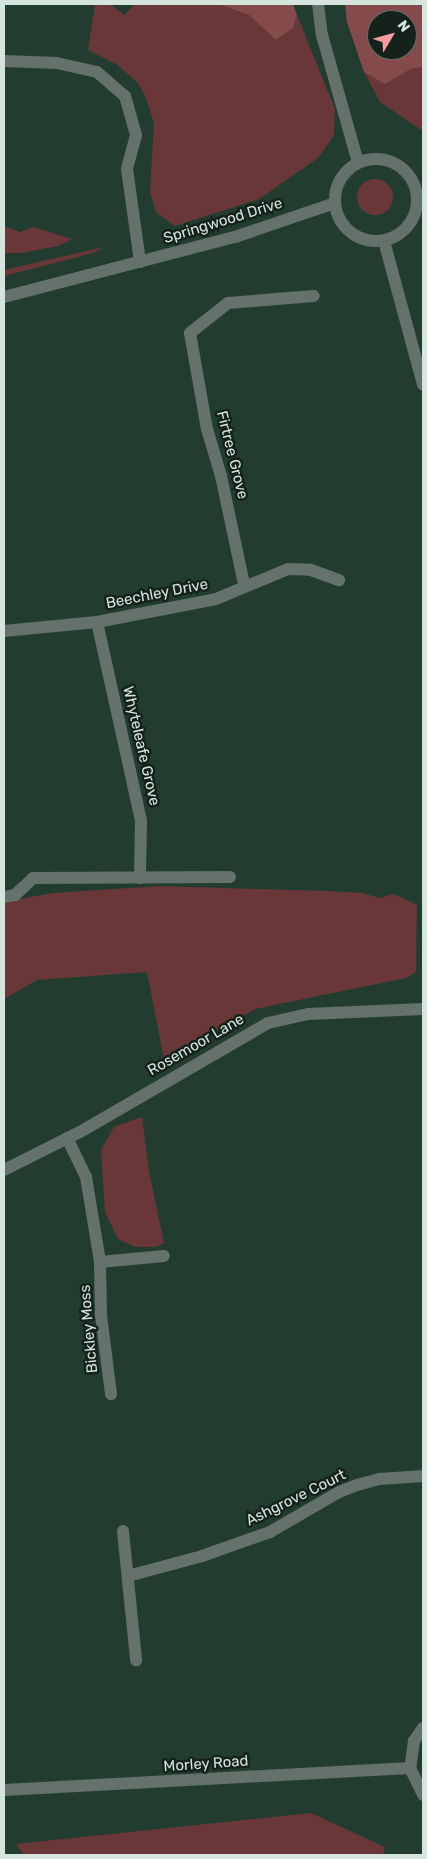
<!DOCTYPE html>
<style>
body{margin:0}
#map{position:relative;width:427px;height:1859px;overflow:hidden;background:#223d30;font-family:Rubik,sans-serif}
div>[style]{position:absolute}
.green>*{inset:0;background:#693738}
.round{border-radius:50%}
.forest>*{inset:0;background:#854b4c}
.service>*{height:12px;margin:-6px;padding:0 6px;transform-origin:6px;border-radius:6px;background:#65716b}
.minor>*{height:12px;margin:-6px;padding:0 6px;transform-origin:6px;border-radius:6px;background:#65716b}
.tertiary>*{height:12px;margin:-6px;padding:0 6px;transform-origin:6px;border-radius:6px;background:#65716b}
.tertiary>.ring{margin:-6px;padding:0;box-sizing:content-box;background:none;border:12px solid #65716b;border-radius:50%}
span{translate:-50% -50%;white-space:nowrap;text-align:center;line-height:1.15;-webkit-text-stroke:5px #15211b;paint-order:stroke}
.street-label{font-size:15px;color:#d5e4dc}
.frame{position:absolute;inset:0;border:5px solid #d5e4dc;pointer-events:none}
.north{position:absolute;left:367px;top:10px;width:50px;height:50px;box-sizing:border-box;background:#15211b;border:1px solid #626f68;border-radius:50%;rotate:53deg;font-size:14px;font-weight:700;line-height:20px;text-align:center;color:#d5e4dc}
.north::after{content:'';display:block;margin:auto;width:18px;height:22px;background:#f59b9b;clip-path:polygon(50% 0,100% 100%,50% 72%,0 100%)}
</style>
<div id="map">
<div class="green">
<i style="clip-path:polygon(95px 4px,110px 4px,124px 15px,135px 4px,218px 4px,249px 15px,276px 40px,293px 28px,297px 15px,335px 109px,334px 135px,318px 158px,259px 199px,175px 226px,156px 212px,150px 192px,154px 123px,146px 98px,138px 83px,116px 64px,88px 50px)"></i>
<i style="clip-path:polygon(423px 67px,423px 131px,380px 102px,364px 72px,385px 83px,411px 69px)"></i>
<i class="round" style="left:357px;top:179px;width:36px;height:36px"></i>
<i style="clip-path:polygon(4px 226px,20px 232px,33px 227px,72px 239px,58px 246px,21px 253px,4px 253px)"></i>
<i style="clip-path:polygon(104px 247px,93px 253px,4px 276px,4px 270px)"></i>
<i style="clip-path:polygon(160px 886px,326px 891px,363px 893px,379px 898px,394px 894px,417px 905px,416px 972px,406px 978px,255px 1009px,164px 1060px,147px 972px,37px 980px,4px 999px,4px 902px,53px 893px)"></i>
<i style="clip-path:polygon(142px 1117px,149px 1171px,164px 1243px,156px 1247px,135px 1247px,118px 1239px,105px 1212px,101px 1150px,114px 1127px)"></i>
<i style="clip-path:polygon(311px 1813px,385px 1847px,383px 1855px,24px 1855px,16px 1844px)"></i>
</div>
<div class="forest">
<i style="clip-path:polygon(218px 4px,293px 4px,297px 15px,293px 28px,276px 40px,249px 15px)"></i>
<i style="clip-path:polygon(evenodd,345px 4px,423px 4px,423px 67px,411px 69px,385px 84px,364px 72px,347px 22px,345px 4px,377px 20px,407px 20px,407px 50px,377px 50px,377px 20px)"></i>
</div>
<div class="service">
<i style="left:190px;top:333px;width:48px;rotate:-38.3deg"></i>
<i style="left:228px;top:303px;width:86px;rotate:-4.7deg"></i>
<i style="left:4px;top:897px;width:11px;rotate:-10deg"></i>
<i style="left:15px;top:895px;width:25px;rotate:-43deg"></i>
</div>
<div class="minor">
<i style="left:318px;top:4px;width:31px;rotate:83deg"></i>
<i style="left:322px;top:35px;width:132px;rotate:74.2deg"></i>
<i style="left:4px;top:61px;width:53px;rotate:2.2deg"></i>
<i style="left:57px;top:63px;width:41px;rotate:12.7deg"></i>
<i style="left:97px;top:72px;width:37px;rotate:41deg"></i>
<i style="left:125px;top:96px;width:41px;rotate:74.2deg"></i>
<i style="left:136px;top:135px;width:35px;rotate:105deg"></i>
<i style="left:127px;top:169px;width:94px;rotate:82deg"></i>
<i style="left:190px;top:333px;width:97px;rotate:80deg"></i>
<i style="left:207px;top:429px;width:49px;rotate:73.4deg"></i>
<i style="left:221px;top:476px;width:110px;rotate:78deg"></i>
<i style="left:97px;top:622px;width:203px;rotate:77.5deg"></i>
<i style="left:141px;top:820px;width:58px;rotate:91deg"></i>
<i style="left:4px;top:631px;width:93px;rotate:-5.5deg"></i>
<i style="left:97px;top:622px;width:121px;rotate:-10.9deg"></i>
<i style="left:216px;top:599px;width:78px;rotate:-22.6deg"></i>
<i style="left:288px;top:569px;width:23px;rotate:2deg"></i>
<i style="left:311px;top:570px;width:30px;rotate:20deg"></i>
<i style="left:33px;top:878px;width:197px;rotate:-0.3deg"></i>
<i style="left:67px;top:1138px;width:43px;rotate:64deg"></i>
<i style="left:86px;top:1177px;width:86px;rotate:80.6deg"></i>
<i style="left:100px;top:1262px;width:53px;rotate:88.9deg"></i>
<i style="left:101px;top:1315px;width:80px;rotate:82.8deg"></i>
<i style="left:4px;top:1170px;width:85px;rotate:-26.6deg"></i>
<i style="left:80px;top:1132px;width:217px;rotate:-30.1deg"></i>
<i style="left:268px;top:1023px;width:41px;rotate:-12.7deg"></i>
<i style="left:308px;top:1014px;width:115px;rotate:-2.5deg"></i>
<i style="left:100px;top:1262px;width:64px;rotate:-5.4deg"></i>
<i style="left:123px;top:1531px;width:130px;rotate:84.2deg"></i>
<i style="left:128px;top:1576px;width:77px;rotate:-15.1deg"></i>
<i style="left:202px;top:1556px;width:72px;rotate:-19.4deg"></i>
<i style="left:270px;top:1532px;width:80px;rotate:-30.1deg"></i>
<i style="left:339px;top:1492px;width:19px;rotate:-21deg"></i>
<i style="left:357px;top:1485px;width:24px;rotate:-15deg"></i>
<i style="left:380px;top:1479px;width:43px;rotate:-4deg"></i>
</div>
<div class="tertiary">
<i class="ring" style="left:335px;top:159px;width:70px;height:70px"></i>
<i style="left:384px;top:241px;width:149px;rotate:74.8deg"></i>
<i style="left:4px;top:297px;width:239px;rotate:-14.6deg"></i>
<i style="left:235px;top:237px;width:106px;rotate:-18.8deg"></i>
<i style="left:423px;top:1728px;width:16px;rotate:125deg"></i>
<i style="left:414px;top:1741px;width:27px;rotate:98deg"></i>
<i style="left:410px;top:1768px;width:30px;rotate:64deg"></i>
<i style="left:4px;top:1790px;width:407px;rotate:-3.1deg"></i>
</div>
<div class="street-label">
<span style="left:223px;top:221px;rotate:-17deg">Springwood Drive</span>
<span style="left:232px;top:455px;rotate:76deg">Firtree Grove</span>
<span style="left:157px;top:594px;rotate:-11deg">Beechley Drive</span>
<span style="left:141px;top:746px;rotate:77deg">Whyteleafe Grove</span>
<span style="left:196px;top:1045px;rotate:-30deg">Rosemoor Lane</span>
<span style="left:89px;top:1329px;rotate:-95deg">Bickley Moss</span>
<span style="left:296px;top:1498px;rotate:-26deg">Ashgrove Court</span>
<span style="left:206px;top:1764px;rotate:-4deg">Morley Road</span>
</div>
<div class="frame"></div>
<div class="north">N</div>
</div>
